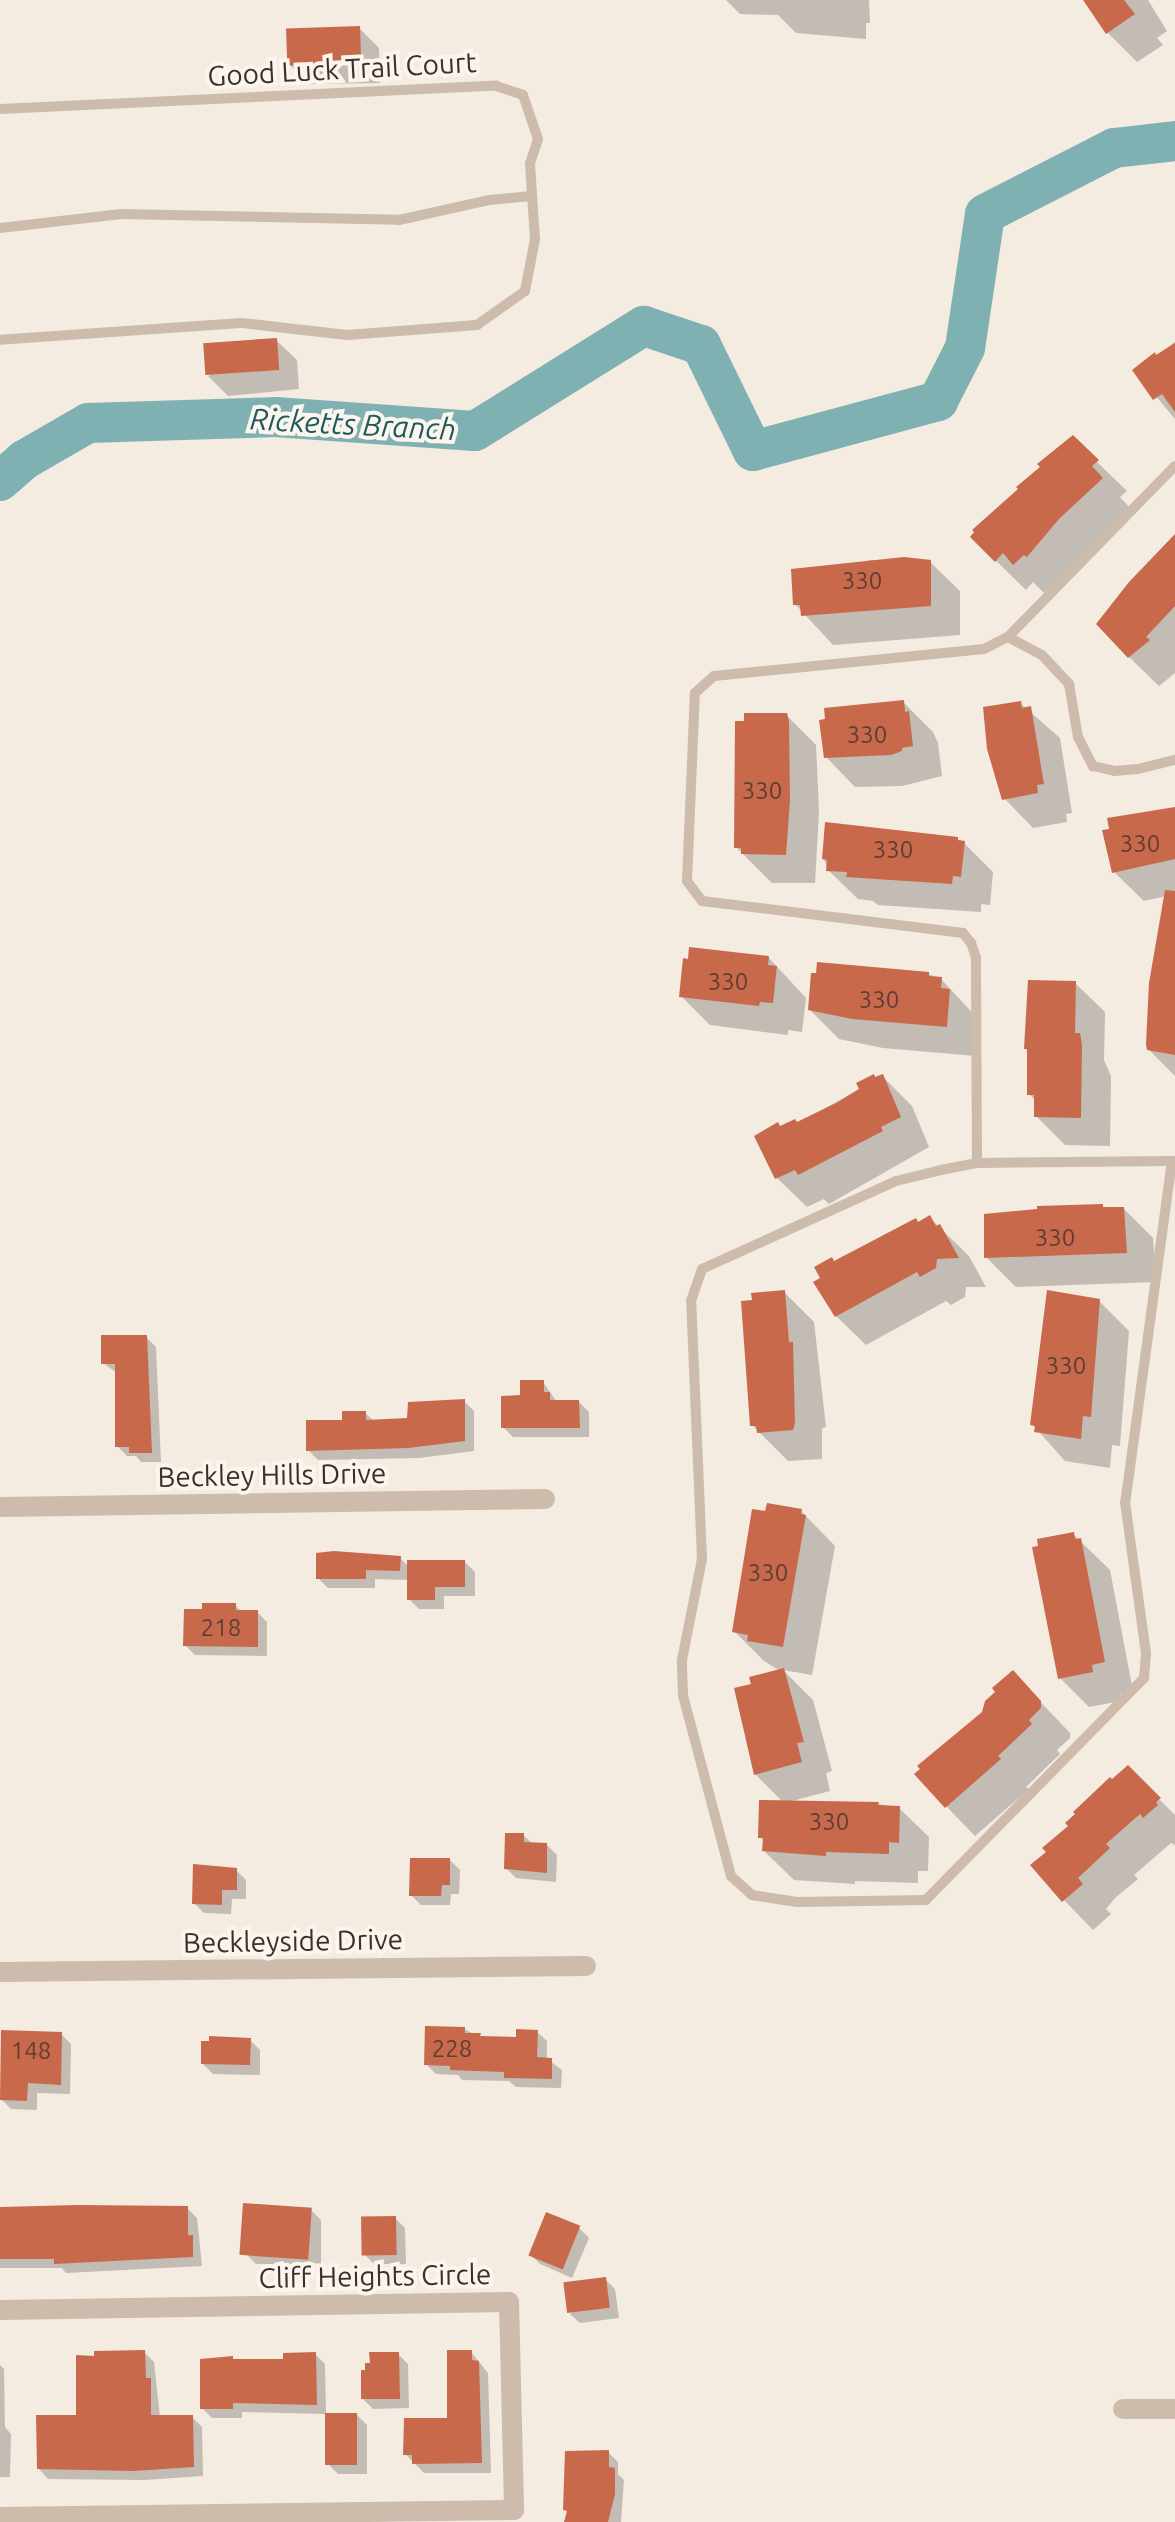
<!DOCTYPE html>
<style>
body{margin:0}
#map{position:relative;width:1175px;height:2522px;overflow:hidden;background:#f4ebe1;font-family:Ubuntu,sans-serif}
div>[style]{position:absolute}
.shadow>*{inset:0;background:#0003}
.river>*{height:40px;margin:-20px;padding:0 20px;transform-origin:20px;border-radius:20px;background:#7fb0b2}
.building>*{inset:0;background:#c8694b;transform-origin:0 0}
.service>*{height:10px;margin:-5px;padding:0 5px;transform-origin:5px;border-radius:5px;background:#cdbbac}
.minor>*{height:20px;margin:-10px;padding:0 10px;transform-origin:10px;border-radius:10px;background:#cdbbac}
span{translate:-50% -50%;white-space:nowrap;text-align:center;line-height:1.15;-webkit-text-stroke:8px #fbf5ee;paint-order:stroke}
.number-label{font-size:24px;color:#5e3e33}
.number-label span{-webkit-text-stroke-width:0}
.street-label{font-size:28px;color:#3b302b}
.water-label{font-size:30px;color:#1f5a5e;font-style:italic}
</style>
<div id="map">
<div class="shadow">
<i style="clip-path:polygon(726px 0,869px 0,870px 23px,866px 23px,866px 39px,796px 33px,778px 15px,740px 14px)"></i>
<i style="clip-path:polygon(1086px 0,1148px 0,1167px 31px,1157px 38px,1163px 45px,1137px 62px,1108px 33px)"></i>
<i style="clip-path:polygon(359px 28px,379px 48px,380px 83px,310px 84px,289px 64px)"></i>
<i style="clip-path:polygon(276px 340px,297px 360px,299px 389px,228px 396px,208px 376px)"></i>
<i style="clip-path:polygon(1175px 342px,1175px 419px,1135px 371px)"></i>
<i style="clip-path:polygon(1072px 438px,1127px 491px,1120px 497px,1131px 509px,1044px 593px,1033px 582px,1026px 590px,972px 537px)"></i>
<i style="clip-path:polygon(1175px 537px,1175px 673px,1159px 686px,1128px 656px)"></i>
<i style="clip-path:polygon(868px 560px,930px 562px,960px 591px,960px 635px,833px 645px,795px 604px,868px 565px)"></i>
<i style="clip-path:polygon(903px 702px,933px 732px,938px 743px,942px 776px,902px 786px,855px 787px,826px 757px)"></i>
<i style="clip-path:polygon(1020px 703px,1060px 738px,1072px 813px,1066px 814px,1067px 822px,1033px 828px,1004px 798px)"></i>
<i style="clip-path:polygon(786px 715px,816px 745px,819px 812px,815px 883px,772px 883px,736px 847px)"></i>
<i style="clip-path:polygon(1175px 808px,1175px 894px,1144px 901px,1114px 872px)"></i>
<i style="clip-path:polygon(964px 843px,993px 872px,990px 905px,981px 904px,981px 912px,878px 905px,873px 901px,858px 899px,828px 870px,824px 859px)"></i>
<i style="clip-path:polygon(1175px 913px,1175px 1076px,1149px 1050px)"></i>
<i style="clip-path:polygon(769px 958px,806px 998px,802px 1032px,788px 1030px,788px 1035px,710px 1025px,681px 996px)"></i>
<i style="clip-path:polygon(928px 974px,941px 979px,979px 1020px,976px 1056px,883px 1048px,839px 1039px,810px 1010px)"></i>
<i style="clip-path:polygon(1075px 983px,1105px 1012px,1104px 1060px,1111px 1076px,1110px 1146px,1065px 1145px,1036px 1116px,1036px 1101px,1029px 1094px,1029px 1052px,1026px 1049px)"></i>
<i style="clip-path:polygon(882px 1076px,912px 1106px,929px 1147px,829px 1204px,824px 1199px,807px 1207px,777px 1178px,780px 1127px,798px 1124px)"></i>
<i style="clip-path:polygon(1124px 1209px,1153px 1238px,1156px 1282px,1016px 1287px,986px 1257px)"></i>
<i style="clip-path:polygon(930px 1218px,969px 1256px,986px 1287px,966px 1287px,965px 1297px,951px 1305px,946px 1301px,866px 1345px,836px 1316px,822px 1278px,835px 1263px)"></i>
<i style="clip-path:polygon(784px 1292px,814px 1322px,826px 1427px,822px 1428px,822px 1459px,788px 1461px,752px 1425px)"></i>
<i style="clip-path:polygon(1099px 1301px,1129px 1331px,1120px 1446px,1112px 1445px,1110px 1468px,1065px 1461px,1032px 1424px)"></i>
<i style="clip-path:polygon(146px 1337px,156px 1347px,161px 1462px,141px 1462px,136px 1456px,127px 1456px,117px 1446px,117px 1373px,103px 1363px)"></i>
<i style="clip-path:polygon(543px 1382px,557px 1402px,579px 1402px,589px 1412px,589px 1437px,513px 1437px,503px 1427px,522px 1397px)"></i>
<i style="clip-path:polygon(464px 1401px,474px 1411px,474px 1451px,419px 1458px,318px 1460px,308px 1450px,365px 1413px,374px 1421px,409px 1420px)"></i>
<i style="clip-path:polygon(801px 1511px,835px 1546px,812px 1675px,783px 1670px,813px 1700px,832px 1771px,826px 1773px,830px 1791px,792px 1801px,878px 1804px,899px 1808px,929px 1837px,928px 1871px,918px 1871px,918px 1883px,855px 1881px,855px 1884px,794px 1880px,764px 1851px,765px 1842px,760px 1837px,784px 1803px,755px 1774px,754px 1685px,780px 1671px,764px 1661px,735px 1632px)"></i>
<i style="clip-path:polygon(1073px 1534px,1110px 1570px,1133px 1691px,1120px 1694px,1121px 1701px,1089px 1707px,1060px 1678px)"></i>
<i style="clip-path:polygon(400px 1558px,409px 1567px,465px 1562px,475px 1572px,475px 1596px,444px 1596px,444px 1609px,419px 1609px,409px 1599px,409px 1580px,375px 1579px,375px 1588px,328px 1588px,318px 1578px)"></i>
<i style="clip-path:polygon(235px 1605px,242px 1612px,257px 1612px,267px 1622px,267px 1656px,195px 1655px,185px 1645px)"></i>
<i style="clip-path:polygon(1013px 1673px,1070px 1733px,1070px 1738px,1057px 1750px,1060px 1754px,1026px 1787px,1029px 1789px,975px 1836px,946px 1806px,984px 1713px)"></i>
<i style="clip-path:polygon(1128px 1768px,1175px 1815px,1175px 1845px,1171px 1843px,1134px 1875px,1138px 1879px,1115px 1898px,1106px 1909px,1111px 1914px,1093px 1930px,1064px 1900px,1049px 1852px)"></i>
<i style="clip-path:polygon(523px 1835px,533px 1844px,547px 1845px,557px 1855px,556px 1882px,516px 1878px,506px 1868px)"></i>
<i style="clip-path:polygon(450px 1860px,460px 1870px,459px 1894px,451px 1894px,450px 1905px,421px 1905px,411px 1895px)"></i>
<i style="clip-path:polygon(236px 1870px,246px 1880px,246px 1899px,232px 1899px,231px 1914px,204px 1913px,194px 1903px)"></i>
<i style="clip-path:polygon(464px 2029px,483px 2038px,518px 2039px,537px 2032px,547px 2041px,547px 2059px,562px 2070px,561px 2088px,516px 2087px,509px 2081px,462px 2080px,458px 2075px,436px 2074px,426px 2064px)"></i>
<i style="clip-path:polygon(61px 2034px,71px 2044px,70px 2094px,37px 2093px,37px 2110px,11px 2109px,1px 2099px)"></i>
<i style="clip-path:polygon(250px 2040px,260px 2050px,260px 2075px,213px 2074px,203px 2064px)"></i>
<i style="clip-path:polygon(187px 2208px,197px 2218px,202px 2266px,66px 2273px,62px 2268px,0 2268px,0 2209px)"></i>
<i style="clip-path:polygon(311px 2210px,321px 2220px,321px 2265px,256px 2264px,246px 2254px)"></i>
<i style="clip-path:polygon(395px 2218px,405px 2228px,406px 2264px,374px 2264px,364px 2254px)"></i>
<i style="clip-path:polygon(579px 2228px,589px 2238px,572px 2278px,540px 2264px,530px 2254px)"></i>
<i style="clip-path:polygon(605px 2279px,615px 2289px,619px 2318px,580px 2323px,570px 2314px)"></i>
<i style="clip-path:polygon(144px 2352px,154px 2362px,160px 2417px,192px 2417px,202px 2427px,203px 2476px,144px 2480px,48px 2479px,39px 2469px,78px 2417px)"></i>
<i style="clip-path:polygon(471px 2352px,488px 2373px,491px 2473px,424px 2473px,405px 2454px,449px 2420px)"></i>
<i style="clip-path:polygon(315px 2354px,325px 2364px,326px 2414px,242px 2412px,242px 2418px,212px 2418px,202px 2408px,235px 2361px,285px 2361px)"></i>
<i style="clip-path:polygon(398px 2354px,408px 2364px,409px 2408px,373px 2409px,363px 2399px,372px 2365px)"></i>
<i style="clip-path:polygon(0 2365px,4px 2369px,5px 2427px,11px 2434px,10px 2477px,0 2477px)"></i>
<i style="clip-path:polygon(357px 2415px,367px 2425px,367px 2474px,338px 2474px,328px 2464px)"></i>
<i style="clip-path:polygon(608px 2452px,618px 2462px,618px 2474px,624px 2480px,621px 2522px,566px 2522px)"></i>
</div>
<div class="river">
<i style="left:0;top:481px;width:32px;rotate:-41deg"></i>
<i style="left:24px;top:460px;width:74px;rotate:-30deg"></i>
<i style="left:88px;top:423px;width:187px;rotate:-1.8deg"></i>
<i style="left:275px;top:417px;width:200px;rotate:4deg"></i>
<i style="left:475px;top:431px;width:199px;rotate:-31.9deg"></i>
<i style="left:644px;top:326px;width:60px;rotate:18.4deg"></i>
<i style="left:701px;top:345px;width:118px;rotate:63.9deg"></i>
<i style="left:753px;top:451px;width:192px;rotate:-15.1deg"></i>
<i style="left:938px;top:401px;width:59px;rotate:-63deg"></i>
<i style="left:965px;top:348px;width:135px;rotate:-81.5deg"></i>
<i style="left:985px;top:214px;width:145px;rotate:-27.1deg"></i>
<i style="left:1114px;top:148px;width:61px;rotate:-6.5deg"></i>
</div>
<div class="building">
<i style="clip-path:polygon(1083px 0,1124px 0,1135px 14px,1106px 34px)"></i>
<i style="left:360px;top:26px;width:37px;height:74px;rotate:88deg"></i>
<i style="left:277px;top:338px;width:32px;height:74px;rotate:86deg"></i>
<i style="clip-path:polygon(1175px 343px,1175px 412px,1162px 394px,1153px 400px,1132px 370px,1155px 352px,1156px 355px)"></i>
<i style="clip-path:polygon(1073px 435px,1099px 460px,1092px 466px,1103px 478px,1059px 519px,1027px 557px,1024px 555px,1013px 565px,1003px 553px,995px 562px,970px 537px,974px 532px,972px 530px,1018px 489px,1016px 487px,1040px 467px,1037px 464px)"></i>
<i style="clip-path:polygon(1175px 534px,1175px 606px,1146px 637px,1150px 640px,1128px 658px,1096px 624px,1129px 582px)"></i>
<i style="clip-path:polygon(904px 557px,931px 560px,931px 606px,801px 616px,800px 605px,793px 605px,791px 569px)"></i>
<i style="clip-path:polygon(904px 700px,905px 712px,909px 711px,913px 746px,902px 748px,902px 751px,891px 755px,824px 758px,819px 720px,825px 719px,824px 708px)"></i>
<i style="clip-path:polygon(1021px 701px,1022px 708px,1031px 706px,1044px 784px,1037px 785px,1038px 793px,1002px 800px,987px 749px,983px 707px)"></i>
<i style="clip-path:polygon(744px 713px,787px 713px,789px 721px,790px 800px,786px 855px,741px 854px,741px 848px,734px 848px,735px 721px,744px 721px)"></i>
<i style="clip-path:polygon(1175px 807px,1175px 859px,1112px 873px,1102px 830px,1109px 829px,1107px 818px)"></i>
<i style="clip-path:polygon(825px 822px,958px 837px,958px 840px,965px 841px,961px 877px,953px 876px,952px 884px,846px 877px,847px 872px,826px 871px,827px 860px,822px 859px)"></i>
<i style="clip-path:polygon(1165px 890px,1175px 891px,1175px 1055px,1147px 1050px,1146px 1044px,1149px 983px)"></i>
<i style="clip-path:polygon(689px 947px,769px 956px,768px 965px,777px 966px,773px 1003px,760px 1002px,759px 1006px,679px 997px,683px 958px,688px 959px)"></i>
<i style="clip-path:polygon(817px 962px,929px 972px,929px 976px,942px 977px,941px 988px,950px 989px,947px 1027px,852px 1019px,808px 1010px,811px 973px,816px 973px)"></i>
<i style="clip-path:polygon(1028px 980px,1076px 981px,1075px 1033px,1080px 1033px,1082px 1045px,1081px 1118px,1034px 1117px,1034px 1095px,1027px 1095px,1027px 1049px,1024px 1049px)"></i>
<i style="clip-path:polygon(874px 1074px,875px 1077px,883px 1074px,901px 1117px,881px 1127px,883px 1131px,798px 1175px,795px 1170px,775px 1179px,754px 1136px,778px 1122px,780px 1126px,795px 1119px,797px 1122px,838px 1102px,859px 1089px,856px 1083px)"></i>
<i style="clip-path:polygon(1103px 1204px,1103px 1207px,1124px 1207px,1127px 1253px,984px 1258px,984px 1214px,1037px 1209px,1037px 1206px)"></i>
<i style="clip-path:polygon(930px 1215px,936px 1226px,940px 1224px,959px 1258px,937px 1259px,936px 1268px,920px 1277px,917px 1272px,835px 1317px,813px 1282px,820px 1278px,814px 1267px,832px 1257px,834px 1261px,916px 1218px,918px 1222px)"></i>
<i style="clip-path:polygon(785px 1290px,789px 1342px,793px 1342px,795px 1423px,793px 1430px,757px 1433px,756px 1426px,750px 1426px,741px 1301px,752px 1300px,751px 1293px)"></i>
<i style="clip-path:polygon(1047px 1290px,1100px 1299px,1091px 1417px,1083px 1416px,1081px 1439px,1034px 1432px,1035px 1426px,1030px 1425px)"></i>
<i style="clip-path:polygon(101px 1335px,147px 1335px,152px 1453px,129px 1453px,129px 1447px,115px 1447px,115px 1364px,101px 1364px)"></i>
<i style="clip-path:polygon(520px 1380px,544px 1380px,544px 1392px,550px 1392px,550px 1400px,579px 1400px,580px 1428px,501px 1428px,501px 1396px,520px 1395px)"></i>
<i style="clip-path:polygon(465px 1399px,465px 1441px,408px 1448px,306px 1451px,306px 1420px,342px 1420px,342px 1411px,366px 1411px,366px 1420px,407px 1418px,408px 1402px)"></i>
<i style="clip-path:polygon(767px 1503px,802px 1509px,801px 1514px,806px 1515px,783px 1647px,747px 1641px,748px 1635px,732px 1632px,752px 1509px,765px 1511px)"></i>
<i style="clip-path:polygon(1074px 1532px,1075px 1539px,1081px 1538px,1105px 1662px,1092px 1665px,1093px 1672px,1058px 1679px,1032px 1547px,1038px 1546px,1037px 1539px)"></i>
<i style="clip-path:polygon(334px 1551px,401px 1556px,400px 1571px,366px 1570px,366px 1579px,316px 1579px,316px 1553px)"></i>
<i style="clip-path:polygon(407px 1560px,465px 1560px,465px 1587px,435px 1587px,435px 1600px,407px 1600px)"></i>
<i style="clip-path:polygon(202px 1603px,236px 1603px,236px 1610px,258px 1610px,258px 1647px,183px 1646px,184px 1609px,202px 1609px)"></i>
<i style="clip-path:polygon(784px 1668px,804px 1742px,797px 1743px,802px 1762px,754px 1775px,734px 1688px,751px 1684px,749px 1677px)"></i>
<i style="clip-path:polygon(1013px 1670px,1041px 1701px,1041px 1708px,1029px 1720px,1032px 1724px,998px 1756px,1001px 1759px,945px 1808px,914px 1774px,920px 1769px,917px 1766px,982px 1712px,985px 1701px,995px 1692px,992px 1688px)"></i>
<i style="clip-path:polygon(1128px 1765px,1161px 1798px,1156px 1802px,1158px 1805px,1143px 1818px,1140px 1814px,1106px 1844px,1110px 1848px,1078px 1878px,1083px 1884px,1062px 1902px,1030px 1865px,1046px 1852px,1042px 1848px,1068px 1826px,1065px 1823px,1075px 1814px,1073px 1812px,1110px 1777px,1112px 1779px)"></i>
<i style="clip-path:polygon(759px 1800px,879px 1802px,878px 1805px,900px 1806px,899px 1843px,889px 1842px,889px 1854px,826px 1852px,826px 1856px,762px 1851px,763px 1838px,758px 1838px)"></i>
<i style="clip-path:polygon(505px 1833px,524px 1833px,524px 1842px,547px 1843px,547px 1873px,504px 1869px)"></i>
<i style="clip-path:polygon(410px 1858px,450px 1858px,450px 1885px,442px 1885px,441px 1896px,409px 1896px)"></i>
<i style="clip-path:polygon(193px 1864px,237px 1868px,237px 1890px,222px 1890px,222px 1905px,192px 1904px)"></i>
<i style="clip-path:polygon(425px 2026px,465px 2027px,465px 2033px,481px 2033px,480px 2036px,516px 2037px,516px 2029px,538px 2030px,537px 2057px,552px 2058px,552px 2079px,504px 2078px,504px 2072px,450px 2070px,450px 2066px,424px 2065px)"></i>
<i style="clip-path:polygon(1px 2030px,62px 2032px,61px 2085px,28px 2083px,27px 2101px,0 2100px)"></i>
<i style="clip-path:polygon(209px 2036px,251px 2038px,250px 2065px,201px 2064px,201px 2041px,209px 2041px)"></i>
<i style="left:243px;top:2203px;width:69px;height:52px;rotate:4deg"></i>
<i style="clip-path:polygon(77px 2205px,188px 2206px,188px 2235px,193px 2235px,193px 2257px,54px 2264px,54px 2259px,0 2259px,0 2207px)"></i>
<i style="left:546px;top:2212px;width:37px;height:47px;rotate:22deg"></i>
<i style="left:396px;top:2216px;width:39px;height:35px;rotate:89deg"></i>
<i style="left:606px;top:2277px;width:31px;height:43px;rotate:83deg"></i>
<i style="clip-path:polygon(145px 2350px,146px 2378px,151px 2378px,151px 2415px,193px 2415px,194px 2467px,133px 2471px,37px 2469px,36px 2415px,76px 2415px,76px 2355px,94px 2356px,94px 2351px)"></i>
<i style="clip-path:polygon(447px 2350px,472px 2350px,472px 2360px,479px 2361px,482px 2463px,412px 2464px,412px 2455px,403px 2455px,404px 2418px,447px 2418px)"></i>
<i style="clip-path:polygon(316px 2352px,317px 2405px,233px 2403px,233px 2409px,200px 2409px,200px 2359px,233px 2356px,233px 2359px,283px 2359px,283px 2353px)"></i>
<i style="clip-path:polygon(369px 2352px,399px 2352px,400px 2399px,361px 2399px,361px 2370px,365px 2370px,365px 2363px,370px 2363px)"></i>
<i style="left:325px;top:2413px;width:32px;height:52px"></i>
<i style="clip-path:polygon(609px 2450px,609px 2467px,615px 2468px,615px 2494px,608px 2522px,564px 2522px,567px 2511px,563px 2510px,565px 2451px)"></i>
</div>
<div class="service">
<i style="left:0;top:109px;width:497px;rotate:-2.7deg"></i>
<i style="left:496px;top:86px;width:28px;rotate:18deg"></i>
<i style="left:523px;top:95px;width:46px;rotate:71.2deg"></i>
<i style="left:538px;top:139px;width:26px;rotate:108deg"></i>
<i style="left:530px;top:164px;width:75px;rotate:86.2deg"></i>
<i style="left:535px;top:239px;width:53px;rotate:100.9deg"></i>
<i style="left:525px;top:291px;width:59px;rotate:144.7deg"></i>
<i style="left:477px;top:325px;width:130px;rotate:175.6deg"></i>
<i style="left:347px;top:335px;width:107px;rotate:-173.5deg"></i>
<i style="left:241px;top:323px;width:242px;rotate:176deg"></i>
<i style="left:0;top:228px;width:122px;rotate:-6.6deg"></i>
<i style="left:121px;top:214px;width:278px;rotate:1.2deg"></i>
<i style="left:399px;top:220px;width:92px;rotate:-12.5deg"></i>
<i style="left:489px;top:200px;width:43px;rotate:-5.3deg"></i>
<i style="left:1008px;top:637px;width:38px;rotate:28deg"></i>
<i style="left:1042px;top:655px;width:40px;rotate:47deg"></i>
<i style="left:1069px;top:684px;width:54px;rotate:80.4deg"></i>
<i style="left:1078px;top:737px;width:33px;rotate:63deg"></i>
<i style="left:1093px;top:766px;width:22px;rotate:13deg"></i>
<i style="left:1114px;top:771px;width:24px;rotate:-5deg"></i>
<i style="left:1138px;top:769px;width:38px;rotate:-14deg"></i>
<i style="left:1172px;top:1161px;width:344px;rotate:97.8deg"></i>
<i style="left:1125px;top:1502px;width:153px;rotate:82.1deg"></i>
<i style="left:1146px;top:1654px;width:24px;rotate:95deg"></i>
<i style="left:1144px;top:1678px;width:311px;rotate:134.5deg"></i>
<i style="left:926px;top:1900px;width:129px;rotate:179.1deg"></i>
<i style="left:797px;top:1902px;width:46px;rotate:-171.2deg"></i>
<i style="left:752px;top:1895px;width:28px;rotate:-138deg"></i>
<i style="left:731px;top:1876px;width:187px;rotate:-104.9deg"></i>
<i style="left:683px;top:1695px;width:35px;rotate:-92deg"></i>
<i style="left:682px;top:1660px;width:103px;rotate:-78.8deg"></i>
<i style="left:702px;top:1559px;width:258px;rotate:-92.4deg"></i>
<i style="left:691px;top:1301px;width:34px;rotate:-71deg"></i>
<i style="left:702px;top:1269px;width:213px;rotate:-24.4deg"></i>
<i style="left:896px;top:1181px;width:46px;rotate:-13.7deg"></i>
<i style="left:941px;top:1170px;width:37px;rotate:-11deg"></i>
<i style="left:977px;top:1163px;width:195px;rotate:-0.6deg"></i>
<i style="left:1172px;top:1161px;width:3px"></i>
<i style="left:977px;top:1163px;width:205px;rotate:-90.3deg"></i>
<i style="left:976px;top:958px;width:16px;rotate:-108deg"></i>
<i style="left:971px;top:943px;width:13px;rotate:-129deg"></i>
<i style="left:963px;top:933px;width:263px;rotate:-173deg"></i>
<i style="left:702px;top:901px;width:25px;rotate:-127deg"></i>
<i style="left:687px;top:881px;width:188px;rotate:-87.6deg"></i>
<i style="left:695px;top:693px;width:25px;rotate:-42deg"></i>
<i style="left:714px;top:676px;width:271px;rotate:-5.7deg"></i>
<i style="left:984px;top:649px;width:27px;rotate:-27deg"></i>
<i style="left:1008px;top:637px;width:239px;rotate:-45.7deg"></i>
</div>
<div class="minor">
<i style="left:0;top:1507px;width:545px;rotate:-0.84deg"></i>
<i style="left:0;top:1972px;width:586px;rotate:-0.59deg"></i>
<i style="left:0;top:2310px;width:509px;rotate:-0.9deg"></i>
<i style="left:509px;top:2302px;width:208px;rotate:88.6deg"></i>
<i style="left:514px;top:2510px;width:514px;rotate:179.22deg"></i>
<i style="left:1123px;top:2409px;width:52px"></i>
</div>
<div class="number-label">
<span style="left:862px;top:581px">330</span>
<span style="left:867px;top:735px">330</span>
<span style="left:762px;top:791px">330</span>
<span style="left:1140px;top:844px">330</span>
<span style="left:893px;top:850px">330</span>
<span style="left:728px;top:982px">330</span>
<span style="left:879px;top:1000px">330</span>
<span style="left:1055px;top:1238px">330</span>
<span style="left:1066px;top:1366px">330</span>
<span style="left:768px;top:1573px">330</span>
<span style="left:221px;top:1628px">218</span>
<span style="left:829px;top:1822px">330</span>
<span style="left:452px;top:2049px">228</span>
<span style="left:31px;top:2051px">148</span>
</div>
<div class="street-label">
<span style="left:342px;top:69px;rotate:-3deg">Good Luck Trail Court</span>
<span style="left:272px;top:1475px;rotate:-1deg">Beckley Hills Drive</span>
<span style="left:293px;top:1941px;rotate:-1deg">Beckleyside Drive</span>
<span style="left:375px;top:2276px;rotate:-1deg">Cliff Heights Circle</span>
</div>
<div class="water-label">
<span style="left:353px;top:424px;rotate:3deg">Ricketts Branch</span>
</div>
</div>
